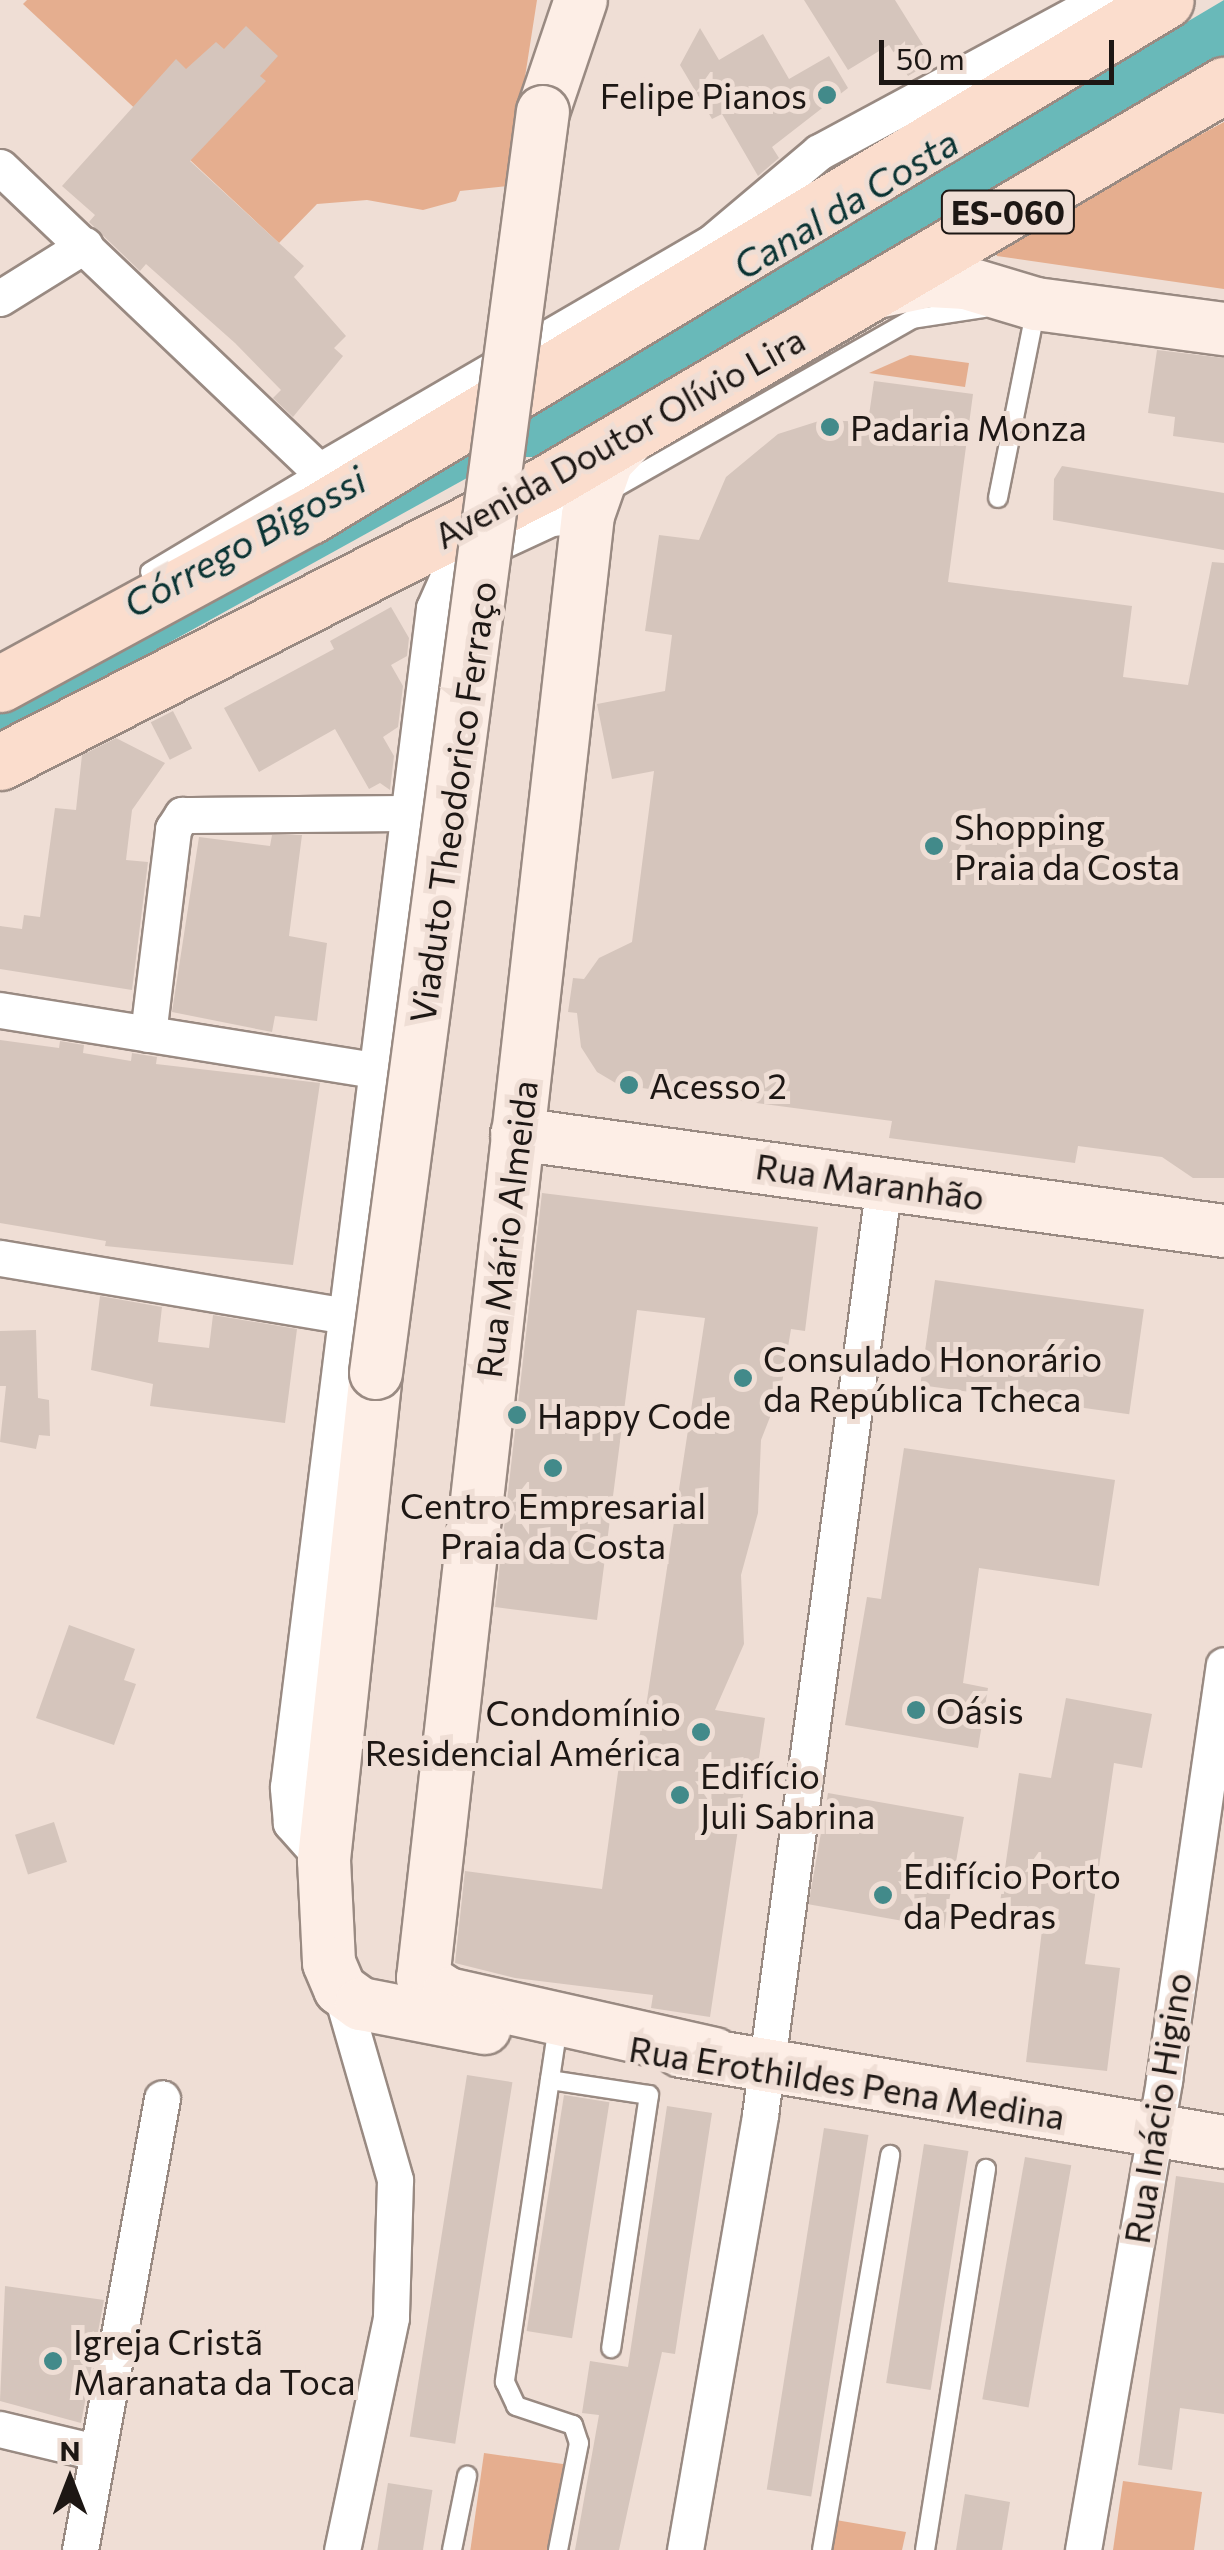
<!DOCTYPE html>
<meta charset="utf-8">
<style>
body{margin:0}
#map{position:relative;width:1224px;height:2550px;overflow:hidden;background:#efded5;font-family:Commissioner,sans-serif}
div>[style]{position:absolute}
.green>*{inset:0;background:#e5ae8f;transform-origin:0 0}
.water>*{inset:0;background:#69b9b9}
.building>*{inset:0;background:#d5c5bc;transform-origin:0 0}
.roads{filter:drop-shadow(2px 0 #998a82) drop-shadow(-2px 0 #998a82) drop-shadow(0 2px #998a82) drop-shadow(0 -2px #998a82)}
.lane>*{height:18px;margin:-9px;padding:0 9px;transform-origin:9px;border-radius:9px;background:#fff}
.street>*{height:35px;margin:-17.5px;padding:0 17.5px;transform-origin:17.5px;border-radius:17.5px;background:#fff}
.secondary>*{height:52px;margin:-26px;padding:0 26px;transform-origin:26px;border-radius:26px;background:#fdeee6}
.primary>*{height:55px;margin:-27.5px;padding:0 27.5px;transform-origin:27.5px;border-radius:27.5px;background:#fbddcd}
.bridges{filter:drop-shadow(2px 0 #998a82) drop-shadow(-2px 0 #998a82) drop-shadow(0 2px #998a82) drop-shadow(0 -2px #998a82)}
.secondary-bridge>*{height:52px;margin:-26px;padding:0 26px;transform-origin:26px;border-radius:26px;background:#fdeee6}
.dots>*{width:28px;height:28px;translate:-50% -50%;box-sizing:border-box;border:5px solid #efded5;border-radius:50%}
span{translate:-50% -50%;white-space:nowrap;text-align:center;line-height:1.15;-webkit-text-stroke:10px #efded5;paint-order:stroke}
.shield-label span{padding:2px 8px;background:#efded5;border:2px solid;border-radius:8px;-webkit-text-stroke-width:0}
.shield-label{font-size:32px;color:#1d1714;font-weight:700}
.poi-label{font-size:35px;color:#1d1714}
.right{translate:-100% -50%;text-align:right}
.left{translate:0 -50%;text-align:left}
.street-label{font-size:35px;color:#1d1714}
.water-label{font-size:38px;color:#0a3333;font-style:italic}
.north{position:absolute;left:20px;top:2430px;width:100px;height:100px;-webkit-text-stroke:8px #efded5;paint-order:stroke;rotate:0deg;font-size:28px;font-weight:700;line-height:40px;text-align:center;color:#1d1714}
.north::after{content:'';display:block;margin:auto;width:35px;height:45px;background:#1d1714;clip-path:polygon(50% 0,100% 100%,50% 72%,0 100%)}
.scale{position:absolute;left:879px;top:40px;width:235px;height:45px;box-sizing:border-box;border:5px solid #1d1714;border-top:0;padding-left:12px;font-size:30px;line-height:35px;white-space:nowrap;color:#1d1714;-webkit-text-stroke:8px #efded5;paint-order:stroke}
</style>
<div id="map">
<div class="green">
<i style="clip-path:polygon(27px 0,537px 0,508px 186px,460px 191px,456px 201px,423px 210px,367px 200px,317px 204px,279px 243px,23px 4px)"></i>
<i style="clip-path:polygon(1224px 122px,1224px 289px,997px 256px,996px 245px)"></i>
<i style="clip-path:polygon(910px 355px,969px 363px,965px 387px,869px 373px)"></i>
<i style="left:484px;top:2453px;width:83px;height:98px;rotate:8deg"></i>
<i style="clip-path:polygon(1123px 2481px,1202px 2492px,1194px 2550px,1113px 2550px)"></i>
<i style="clip-path:polygon(830px 2519px,906px 2532px,902px 2550px,825px 2550px)"></i>
</div>
<div class="water">
<i style="clip-path:polygon(1224px 0,1224px 57px,543px 457px,505px 457px,0 736px,0 710px,541px 405px)"></i>
</div>
<div class="building">
<i style="clip-path:polygon(804px 0,895px 0,933px 61px,908px 76px,889px 45px,848px 70px)"></i>
<i style="clip-path:polygon(246px 26px,278px 56px,260px 76px,266px 81px,190px 161px,304px 266px,294px 277px,346px 336px,334px 348px,343px 356px,293px 417px,273px 398px,281px 390px,235px 343px,146px 264px,140px 271px,89px 222px,95px 215px,62px 186px,176px 59px,186px 69px,216px 42px,224px 49px)"></i>
<i style="clip-path:polygon(700px 28px,719px 60px,763px 34px,789px 79px,829px 56px,848px 88px,772px 147px,779px 158px,758px 176px,722px 114px,712px 119px,680px 65px)"></i>
<i style="clip-path:polygon(1157px 350px,1224px 358px,1224px 443px,1173px 436px,1175px 417px,1148px 413px)"></i>
<i style="clip-path:polygon(874px 381px,973px 394px,948px 582px,1132px 606px,1123px 677px,1188px 685px,1212px 562px,1224px 563px,1224px 1178px,1193px 1178px,1162px 1157px,1078px 1146px,1075px 1163px,889px 1138px,892px 1121px,619px 1085px,597px 1072px,581px 1047px,577px 1013px,568px 1012px,573px 978px,584px 979px,599px 958px,632px 942px,654px 771px,612px 779px,597px 704px,665px 691px,672px 635px,645px 631px,659px 535px,699px 540px,726px 477px,778px 434px,822px 420px,868px 422px)"></i>
<i style="clip-path:polygon(1062px 466px,1224px 493px,1224px 550px,1053px 520px,1054px 479px)"></i>
<i style="clip-path:polygon(391px 607px,409px 638px,407px 656px,391px 665px,403px 686px,398px 727px,383px 737px,394px 756px,390px 790px,380px 783px,369px 789px,335px 729px,259px 772px,224px 708px,334px 649px,330px 641px)"></i>
<i style="left:173px;top:711px;width:42px;height:25px;rotate:63deg"></i>
<i style="clip-path:polygon(116px 738px,165px 763px,132px 810px,126px 860px,148px 862px,132px 990px,0 969px,0 926px,22px 929px,24px 915px,40px 917px,55px 808px,76px 810px,82px 755px)"></i>
<i style="clip-path:polygon(272px 835px,302px 835px,289px 936px,327px 943px,317px 1021px,275px 1016px,272px 1032px,172px 1012px,199px 837px,270px 846px)"></i>
<i style="clip-path:polygon(0 1040px,59px 1048px,60px 1041px,84px 1045px,83px 1053px,131px 1061px,132px 1053px,157px 1057px,156px 1064px,320px 1083px,293px 1265px,105px 1246px,106px 1241px,0 1223px)"></i>
<i style="clip-path:polygon(542px 1193px,818px 1227px,805px 1331px,791px 1329px,781px 1389px,761px 1440px,758px 1513px,741px 1575px,744px 1644px,715px 1710px,765px 1718px,757px 1771px,747px 1769px,710px 2017px,651px 2008px,653px 1995px,515px 1978px,455px 1963px,465px 1871px,602px 1889px,619px 1765px,633px 1767px,647px 1700px,705px 1318px,637px 1310px,597px 1620px,495px 1607px)"></i>
<i style="left:935px;top:1280px;width:211px;height:106px;rotate:8deg"></i>
<i style="clip-path:polygon(100px 1296px,162px 1307px,158px 1342px,209px 1348px,213px 1315px,297px 1329px,285px 1423px,150px 1406px,153px 1384px,91px 1370px)"></i>
<i style="clip-path:polygon(36px 1330px,38px 1398px,49px 1400px,50px 1436px,39px 1435px,36px 1449px,0 1442px,6px 1386px,0 1386px,0 1331px)"></i>
<i style="clip-path:polygon(904px 1448px,1115px 1480px,1099px 1586px,979px 1568px,963px 1683px,988px 1688px,978px 1748px,845px 1725px,867px 1597px,881px 1599px)"></i>
<i style="clip-path:polygon(69px 1625px,135px 1649px,124px 1680px,136px 1684px,114px 1745px,36px 1718px)"></i>
<i style="clip-path:polygon(1066px 1698px,1152px 1714px,1142px 1768px,1114px 1763px,1085px 1964px,1120px 1968px,1107px 2071px,1026px 2062px,1042px 1930px,997px 1923px,1019px 1773px,1051px 1778px)"></i>
<i style="left:828px;top:1793px;width:138px;height:113px;rotate:10deg"></i>
<i style="left:54px;top:1822px;width:42px;height:41px;rotate:72deg"></i>
<i style="left:467px;top:2075px;width:46px;height:366px;rotate:9deg"></i>
<i style="left:564px;top:2095px;width:46px;height:239px;rotate:9deg"></i>
<i style="clip-path:polygon(667px 2106px,712px 2113px,675px 2354px,662px 2352px,619px 2550px,575px 2550px,599px 2415px,582px 2413px,590px 2361px,628px 2367px)"></i>
<i style="left:824px;top:2128px;width:45px;height:366px;rotate:9deg"></i>
<i style="left:924px;top:2144px;width:45px;height:242px;rotate:9deg"></i>
<i style="left:1025px;top:2157px;width:47px;height:246px;rotate:10deg"></i>
<i style="clip-path:polygon(1176px 2176px,1224px 2183px,1224px 2414px,1180px 2408px,1172px 2470px,1138px 2465px)"></i>
<i style="clip-path:polygon(5px 2286px,104px 2300px,81px 2423px,0 2401px)"></i>
<i style="left:388px;top:2483px;width:45px;height:68px;rotate:9deg"></i>
<i style="clip-path:polygon(965px 2494px,1010px 2502px,1002px 2550px,956px 2550px)"></i>
</div>
<div class="roads">
<div class="lane">
<i style="left:608px;top:492px;width:350px;rotate:-29.6deg"></i>
<i style="left:912px;top:319px;width:73px;rotate:-8.7deg"></i>
<i style="left:998px;top:498px;width:194px;rotate:-78.7deg"></i>
<i style="left:150px;top:572px;width:197px;rotate:-30.9deg"></i>
<i style="left:556px;top:2039px;width:347px;rotate:98.5deg"></i>
<i style="left:505px;top:2382px;width:26px;rotate:65deg"></i>
<i style="left:516px;top:2406px;width:60px;rotate:18.4deg"></i>
<i style="left:573px;top:2425px;width:19px;rotate:72deg"></i>
<i style="left:579px;top:2443px;width:109px;rotate:101.1deg"></i>
<i style="left:550px;top:2080px;width:100px;rotate:8.6deg"></i>
<i style="left:649px;top:2095px;width:256px;rotate:98.5deg"></i>
<i style="left:452px;top:2550px;width:76px;rotate:-78.5deg"></i>
<i style="left:822px;top:2550px;width:401px;rotate:-80.2deg"></i>
<i style="left:925px;top:2550px;width:386px;rotate:-80.9deg"></i>
</div>
<div class="street">
<i style="left:0;top:167px;width:441px;rotate:43.6deg"></i>
<i style="left:319px;top:471px;width:453px;rotate:-30.2deg"></i>
<i style="left:711px;top:243px;width:141px;rotate:-40.1deg"></i>
<i style="left:819px;top:152px;width:320px;rotate:-28.3deg"></i>
<i style="left:0;top:298px;width:100px;rotate:-31.9deg"></i>
<i style="left:0;top:1010px;width:385px;rotate:9.1deg"></i>
<i style="left:148px;top:1034px;width:207px;rotate:-83deg"></i>
<i style="left:173px;top:829px;width:17px;rotate:-57deg"></i>
<i style="left:182px;top:815px;width:230px;rotate:-0.5deg"></i>
<i style="left:0;top:1258px;width:352px;rotate:9.5deg"></i>
<i style="left:324px;top:1860px;width:50px;rotate:-131.7deg"></i>
<i style="left:291px;top:1823px;width:36px;rotate:-95deg"></i>
<i style="left:288px;top:1787px;width:1188px;rotate:-82.94deg"></i>
<i style="left:434px;top:608px;width:49px;rotate:-66deg"></i>
<i style="left:454px;top:563px;width:107px;rotate:-24.9deg"></i>
<i style="left:551px;top:518px;width:37px;rotate:-5deg"></i>
<i style="left:340px;top:1989px;width:199px;rotate:73.9deg"></i>
<i style="left:395px;top:2180px;width:138px;rotate:91.7deg"></i>
<i style="left:391px;top:2318px;width:237px;rotate:101.9deg"></i>
<i style="left:0;top:2429px;width:99px;rotate:13.5deg"></i>
<i style="left:80px;top:2550px;width:459px;rotate:-79.7deg"></i>
<i style="left:685px;top:2550px;width:441px;rotate:-80.2deg"></i>
<i style="left:760px;top:2115px;width:940px;rotate:-82.42deg"></i>
<i style="left:1083px;top:2550px;width:477px;rotate:-80.2deg"></i>
<i style="left:1164px;top:2080px;width:419px;rotate:-81.8deg"></i>
</div>
<div class="secondary">
<i style="left:543px;top:112px;width:118px;rotate:-71.3deg"></i>
<i style="left:872px;top:293px;width:58px;rotate:-11.9deg"></i>
<i style="left:929px;top:281px;width:37px;rotate:3deg"></i>
<i style="left:966px;top:283px;width:73px;rotate:16.7deg"></i>
<i style="left:1036px;top:304px;width:190px;rotate:7.6deg"></i>
<i style="left:635px;top:432px;width:40px;rotate:134deg"></i>
<i style="left:607px;top:461px;width:57px;rotate:109.4deg"></i>
<i style="left:588px;top:515px;width:1472px;rotate:96.43deg"></i>
<i style="left:423px;top:1978px;width:30px;rotate:33deg"></i>
<i style="left:448px;top:1994px;width:273px;rotate:12.7deg"></i>
<i style="left:517px;top:1134px;width:714px;rotate:7.81deg"></i>
<i style="left:376px;top:1373px;width:490px;rotate:96.1deg"></i>
<i style="left:324px;top:1860px;width:103px;rotate:87.2deg"></i>
<i style="left:329px;top:1963px;width:28px;rotate:67deg"></i>
<i style="left:340px;top:1989px;width:26px;rotate:36deg"></i>
<i style="left:361px;top:2004px;width:126px;rotate:11deg"></i>
<i style="left:681px;top:2051px;width:551px;rotate:9.51deg"></i>
</div>
<div class="primary">
<i style="left:0;top:684px;width:353px;rotate:-28.5deg"></i>
<i style="left:310px;top:516px;width:999px;rotate:-31.08deg"></i>
<i style="left:0;top:762px;width:612px;rotate:-27.03deg"></i>
<i style="left:545px;top:484px;width:788px;rotate:-30.44deg"></i>
</div>
</div>
<div class="bridges">
<div class="secondary-bridge">
<i style="left:376px;top:1373px;width:1272px;rotate:-82.46deg"></i>
</div>
</div>
<div class="dots">
<i style="left:827px;top:95px;background:#428a8a"></i>
<i style="left:830px;top:427px;background:#428a8a"></i>
<i style="left:934px;top:846px;background:#428a8a"></i>
<i style="left:629px;top:1085px;background:#428a8a"></i>
<i style="left:743px;top:1378px;background:#428a8a"></i>
<i style="left:517px;top:1415px;background:#428a8a"></i>
<i style="left:553px;top:1468px;background:#428a8a"></i>
<i style="left:916px;top:1710px;background:#428a8a"></i>
<i style="left:701px;top:1732px;background:#428a8a"></i>
<i style="left:680px;top:1795px;background:#428a8a"></i>
<i style="left:883px;top:1895px;background:#428a8a"></i>
<i style="left:53px;top:2361px;background:#428a8a"></i>
</div>
<div class="shield-label">
<span style="left:1008px;top:212px">ES-060</span>
</div>
<div class="poi-label">
<span class="right" style="left:807px;top:95px">Felipe Pianos</span>
<span class="left" style="left:850px;top:427px">Padaria Monza</span>
<span class="left" style="left:954px;top:846px">Shopping<br>Praia da Costa</span>
<span class="left" style="left:649px;top:1085px">Acesso 2</span>
<span class="left" style="left:763px;top:1378px">Consulado Honorário<br>da República Tcheca</span>
<span class="left" style="left:537px;top:1415px">Happy Code</span>
<span style="left:553px;top:1525px">Centro Empresarial<br>Praia da Costa</span>
<span class="left" style="left:936px;top:1710px">Oásis</span>
<span class="right" style="left:681px;top:1732px">Condomínio<br>Residencial América</span>
<span class="left" style="left:700px;top:1795px">Edifício<br>Juli Sabrina</span>
<span class="left" style="left:903px;top:1895px">Edifício Porto<br>da Pedras</span>
<span class="left" style="left:73px;top:2361px">Igreja Cristã<br>Maranata da Toca</span>
</div>
<div class="street-label">
<span style="left:619px;top:437px;rotate:-29deg">Avenida Doutor Olívio Lira</span>
<span style="left:452px;top:802px;rotate:-82deg">Viaduto Theodorico Ferraço</span>
<span style="left:870px;top:1181px;rotate:8deg">Rua Maranhão</span>
<span style="left:506px;top:1229px;rotate:-83deg">Rua Mário Almeida</span>
<span style="left:847px;top:2082px;rotate:9deg">Rua Erothildes Pena Medina</span>
<span style="left:1157px;top:2108px;rotate:-81deg">Rua Inácio Higino</span>
</div>
<div class="water-label">
<span style="left:845px;top:203px;rotate:-31deg">Canal da Costa</span>
<span style="left:244px;top:541px;rotate:-29deg">Córrego Bigossi</span>
</div>
<div class="north">N</div>
<div class="scale">50 m</div>
</div>
